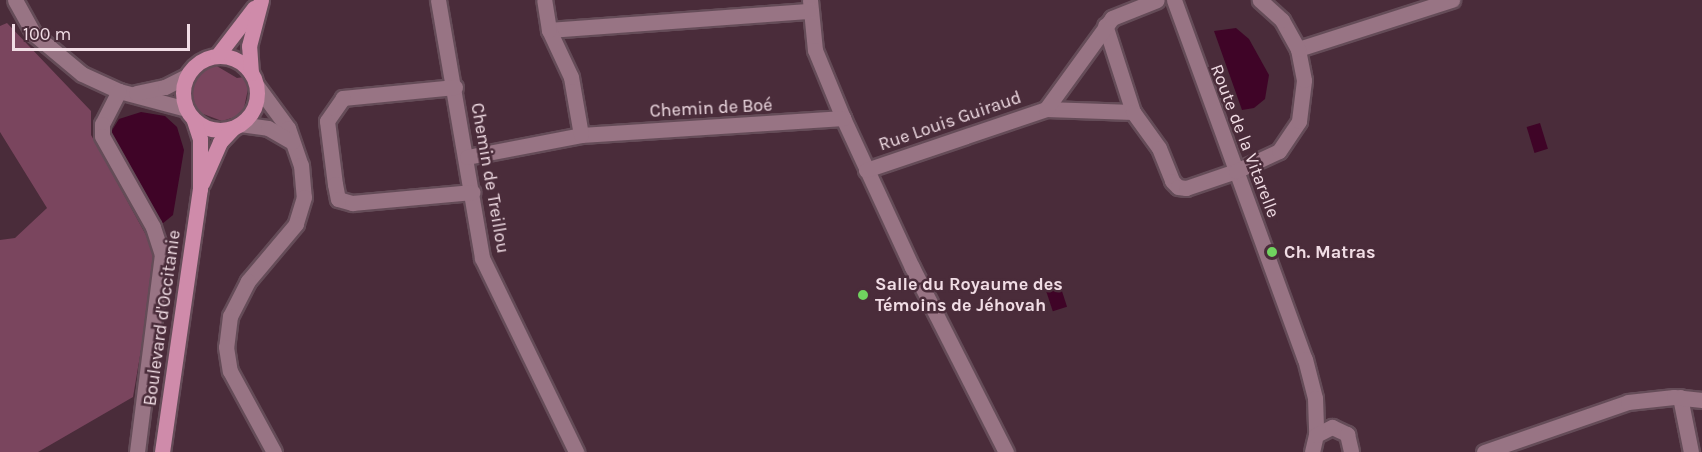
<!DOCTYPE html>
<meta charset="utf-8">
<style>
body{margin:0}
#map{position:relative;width:1702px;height:452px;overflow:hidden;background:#4a2c3a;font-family:Karla,sans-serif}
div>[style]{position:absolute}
.green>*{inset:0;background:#7a455e}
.water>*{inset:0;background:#3f0427;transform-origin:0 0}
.roads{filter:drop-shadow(2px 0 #654c58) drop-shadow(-2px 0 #654c58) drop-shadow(0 2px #654c58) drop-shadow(0 -2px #654c58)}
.minor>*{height:15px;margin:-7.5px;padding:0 7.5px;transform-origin:7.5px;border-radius:7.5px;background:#987484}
.major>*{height:15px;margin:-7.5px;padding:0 7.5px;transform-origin:7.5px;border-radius:7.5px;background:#cf8baa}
.major>.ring{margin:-7.5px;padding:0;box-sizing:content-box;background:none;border:15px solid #cf8baa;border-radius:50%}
.dots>*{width:16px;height:16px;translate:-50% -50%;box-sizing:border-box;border:3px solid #4a2c3a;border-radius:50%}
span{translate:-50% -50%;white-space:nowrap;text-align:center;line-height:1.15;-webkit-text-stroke:5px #4a2c3a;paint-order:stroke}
.street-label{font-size:18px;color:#f1dde5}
.poi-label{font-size:18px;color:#f1dde5;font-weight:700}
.left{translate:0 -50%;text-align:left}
.scale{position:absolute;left:12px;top:24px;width:178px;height:27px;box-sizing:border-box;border:3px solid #f1dde5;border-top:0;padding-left:8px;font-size:18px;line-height:21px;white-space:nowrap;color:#f1dde5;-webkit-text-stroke:4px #4a2c3a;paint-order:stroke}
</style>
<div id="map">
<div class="green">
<i style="clip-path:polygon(7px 23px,91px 111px,91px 135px,157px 255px,133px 397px,38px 452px,0 452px,0 240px,15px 238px,47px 208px,0 132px,0 26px)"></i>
<i style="clip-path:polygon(215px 65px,237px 78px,244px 77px,248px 89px,244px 108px,235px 117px,222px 121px,198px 112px,191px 93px,198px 75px)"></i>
</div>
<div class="water">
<i style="clip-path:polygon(1236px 28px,1249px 39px,1269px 75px,1265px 99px,1254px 108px,1242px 110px,1214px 31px)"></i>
<i style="clip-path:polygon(141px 112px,165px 116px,177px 127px,184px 150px,173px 215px,162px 224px,116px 148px,111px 132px,119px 119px)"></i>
<i style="left:1540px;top:123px;width:27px;height:14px;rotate:73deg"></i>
<i style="left:1059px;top:282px;width:26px;height:15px;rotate:72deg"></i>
</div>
<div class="roads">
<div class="minor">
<i style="left:15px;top:0;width:39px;rotate:61deg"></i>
<i style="left:34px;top:34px;width:62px;rotate:39.8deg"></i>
<i style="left:82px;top:74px;width:41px;rotate:24.7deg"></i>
<i style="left:119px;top:91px;width:69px;rotate:15deg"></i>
<i style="left:438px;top:0;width:262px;rotate:80.3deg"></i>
<i style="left:482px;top:258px;width:216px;rotate:64.1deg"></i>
<i style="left:810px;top:0;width:50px;rotate:84.3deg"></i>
<i style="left:815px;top:50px;width:74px;rotate:67.6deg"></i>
<i style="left:843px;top:118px;width:164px;rotate:65.2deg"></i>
<i style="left:912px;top:267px;width:208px;rotate:63.1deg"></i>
<i style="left:1174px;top:0;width:382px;rotate:70deg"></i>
<i style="left:1305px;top:359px;width:40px;rotate:75.6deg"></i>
<i style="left:1315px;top:398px;width:37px;rotate:88deg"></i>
<i style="left:549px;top:30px;width:262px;rotate:-4.2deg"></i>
<i style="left:1298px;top:49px;width:162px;rotate:-17.7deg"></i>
<i style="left:257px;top:86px;width:52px;rotate:53.6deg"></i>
<i style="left:288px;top:128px;width:39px;rotate:71deg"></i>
<i style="left:301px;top:165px;width:32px;rotate:85deg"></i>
<i style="left:304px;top:197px;width:28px;rotate:107deg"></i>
<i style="left:296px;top:224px;width:75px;rotate:130.1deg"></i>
<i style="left:248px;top:281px;width:39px;rotate:117deg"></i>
<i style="left:230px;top:316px;width:31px;rotate:97deg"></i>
<i style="left:226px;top:347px;width:24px;rotate:81deg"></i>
<i style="left:230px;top:371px;width:92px;rotate:61.5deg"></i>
<i style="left:455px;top:87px;width:113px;rotate:174.4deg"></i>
<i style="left:343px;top:98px;width:28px;rotate:125deg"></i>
<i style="left:327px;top:121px;width:64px;rotate:82.8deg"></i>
<i style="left:335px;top:184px;width:15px;rotate:79deg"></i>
<i style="left:338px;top:199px;width:15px;rotate:16deg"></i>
<i style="left:352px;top:203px;width:121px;rotate:-5.2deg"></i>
<i style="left:119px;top:91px;width:37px;rotate:117deg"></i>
<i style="left:102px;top:124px;width:12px;rotate:90deg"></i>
<i style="left:102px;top:136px;width:104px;rotate:60.7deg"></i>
<i style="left:153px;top:227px;width:28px;rotate:72deg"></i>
<i style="left:162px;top:254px;width:200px;rotate:97.2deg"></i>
<i style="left:136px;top:93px;width:30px;rotate:-12deg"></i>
<i style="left:165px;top:87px;width:25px;rotate:-27deg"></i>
<i style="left:1046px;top:109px;width:87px;rotate:2deg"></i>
<i style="left:1133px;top:112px;width:91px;rotate:-107.8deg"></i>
<i style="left:1133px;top:112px;width:44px;rotate:54.2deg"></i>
<i style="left:1159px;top:148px;width:35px;rotate:68deg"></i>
<i style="left:1172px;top:181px;width:8px;rotate:45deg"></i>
<i style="left:1178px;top:187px;width:8px;rotate:7deg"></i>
<i style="left:1186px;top:188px;width:53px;rotate:-18.8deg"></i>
<i style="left:1236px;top:171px;width:47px;rotate:-24.9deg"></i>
<i style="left:1279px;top:151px;width:36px;rotate:-56deg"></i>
<i style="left:1299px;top:121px;width:41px;rotate:-83deg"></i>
<i style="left:1304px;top:80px;width:32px;rotate:-101deg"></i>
<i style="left:1298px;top:49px;width:33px;rotate:-119deg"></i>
<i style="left:1282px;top:20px;width:30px;rotate:-138deg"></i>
<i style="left:240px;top:124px;width:28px;rotate:8deg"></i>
<i style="left:268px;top:128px;width:28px;rotate:30deg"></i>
<i style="left:581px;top:135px;width:263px;rotate:-3.7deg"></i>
<i style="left:467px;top:157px;width:116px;rotate:-10.9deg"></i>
<i style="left:581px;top:135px;width:59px;rotate:-99.8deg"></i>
<i style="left:571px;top:77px;width:52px;rotate:-115.1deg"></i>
<i style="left:549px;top:30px;width:30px;rotate:-99deg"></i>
<i style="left:866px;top:170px;width:190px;rotate:-18.7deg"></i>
<i style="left:1046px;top:109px;width:112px;rotate:-54deg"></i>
<i style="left:1112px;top:18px;width:48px;rotate:-21.8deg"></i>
<i style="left:1680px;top:397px;width:56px;rotate:78.7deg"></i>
<i style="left:1312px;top:452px;width:17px;rotate:-77deg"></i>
<i style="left:1316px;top:435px;width:18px;rotate:-27deg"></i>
<i style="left:1332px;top:427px;width:17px;rotate:25deg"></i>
<i style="left:1347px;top:434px;width:18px;rotate:77deg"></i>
<i style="left:1484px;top:452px;width:152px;rotate:-19.1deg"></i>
<i style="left:1628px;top:402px;width:46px;rotate:-6.2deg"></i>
<i style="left:1674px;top:397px;width:28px;rotate:6deg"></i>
</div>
<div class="major">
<i class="ring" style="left:183px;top:56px;width:59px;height:59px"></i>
<i style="left:217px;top:56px;width:61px;rotate:-52.4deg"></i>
<i style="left:251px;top:73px;width:27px;rotate:-94deg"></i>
<i style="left:249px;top:46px;width:48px;rotate:-75.4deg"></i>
<i style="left:202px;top:183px;width:45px;rotate:-66.3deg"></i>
<i style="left:220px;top:142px;width:19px;rotate:-47deg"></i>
<i style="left:162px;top:452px;width:266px;rotate:-81.8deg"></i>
<i style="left:200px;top:189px;width:50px;rotate:-90deg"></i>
<i style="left:200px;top:139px;width:20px;rotate:-108deg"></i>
</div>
</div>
<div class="dots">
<i style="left:1272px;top:252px;background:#70d35f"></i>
<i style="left:863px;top:295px;background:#70d35f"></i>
</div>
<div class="street-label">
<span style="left:711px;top:108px;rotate:-3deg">Chemin de Boé</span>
<span style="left:950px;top:121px;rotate:-19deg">Rue Louis Guiraud</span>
<span style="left:1245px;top:141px;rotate:69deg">Route de la Vitarelle</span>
<span style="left:490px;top:178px;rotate:80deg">Chemin de Treillou</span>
<span style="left:162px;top:318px;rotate:-82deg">Boulevard d'Occitanie</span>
</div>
<div class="poi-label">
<span class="left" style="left:1284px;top:252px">Ch. Matras</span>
<span class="left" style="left:875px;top:295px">Salle du Royaume des<br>Témoins de Jéhovah</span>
</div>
<div class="scale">100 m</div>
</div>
